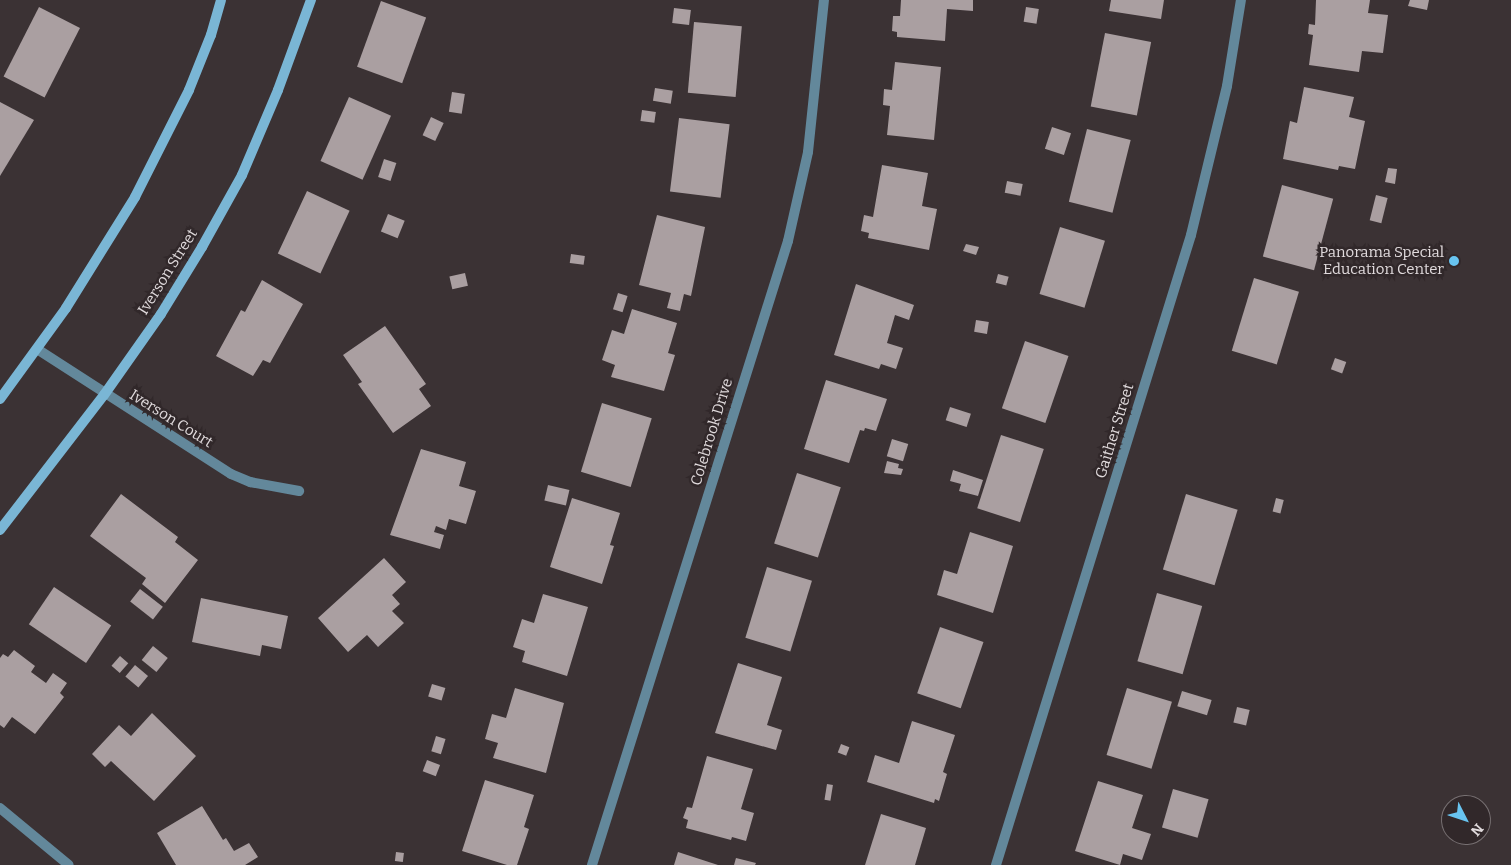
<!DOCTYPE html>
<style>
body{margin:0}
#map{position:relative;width:1511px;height:865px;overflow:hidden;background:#3b3234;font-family:Bitter,serif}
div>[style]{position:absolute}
.building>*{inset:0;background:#aa9fa1;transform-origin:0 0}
.minor>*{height:10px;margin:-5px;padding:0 5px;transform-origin:5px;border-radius:5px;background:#63889b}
.secondary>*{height:10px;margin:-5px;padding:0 5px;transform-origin:5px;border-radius:5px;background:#7ab6d5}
.dots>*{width:14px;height:14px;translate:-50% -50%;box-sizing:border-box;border:2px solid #31282a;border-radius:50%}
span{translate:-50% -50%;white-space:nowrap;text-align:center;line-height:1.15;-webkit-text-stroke:5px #31282a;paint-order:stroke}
.poi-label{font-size:15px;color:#e1dbdd}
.right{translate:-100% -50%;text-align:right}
.street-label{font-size:15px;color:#e1dbdd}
.north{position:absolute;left:1441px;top:795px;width:50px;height:50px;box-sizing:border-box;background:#31282a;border:1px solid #777072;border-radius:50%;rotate:131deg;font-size:14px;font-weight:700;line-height:20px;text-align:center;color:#e1dbdd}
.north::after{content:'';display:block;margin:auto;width:18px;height:22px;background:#68c4f0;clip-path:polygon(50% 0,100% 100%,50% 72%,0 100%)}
</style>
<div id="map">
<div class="building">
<i style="clip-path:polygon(901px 0,973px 0,973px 11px,947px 9px,945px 41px,897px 37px,897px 32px,892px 31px,893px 16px,900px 16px)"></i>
<i style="clip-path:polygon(1111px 0,1164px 0,1161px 19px,1109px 11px)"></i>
<i style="clip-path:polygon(1316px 0,1370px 0,1368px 13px,1388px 15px,1383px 53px,1362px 51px,1359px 72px,1309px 65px,1313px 35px,1308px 34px,1309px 24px,1315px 25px)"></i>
<i style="clip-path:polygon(1410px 0,1429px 0,1427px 10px,1408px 6px)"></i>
<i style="left:381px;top:1px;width:48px;height:70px;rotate:20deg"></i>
<i style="left:39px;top:7px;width:46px;height:78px;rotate:27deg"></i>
<i style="left:1026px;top:7px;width:13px;height:15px;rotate:9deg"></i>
<i style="left:674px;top:8px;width:17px;height:15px;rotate:7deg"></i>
<i style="left:694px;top:22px;width:48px;height:71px;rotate:5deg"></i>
<i style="left:1105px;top:33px;width:47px;height:75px;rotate:11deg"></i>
<i style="clip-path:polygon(895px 62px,941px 67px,934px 140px,887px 135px,890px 106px,883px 105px,884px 89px,892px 90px)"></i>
<i style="clip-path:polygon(1304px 87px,1354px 97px,1349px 117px,1365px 121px,1355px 169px,1339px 166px,1338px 170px,1283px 159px,1290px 121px,1297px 123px)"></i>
<i style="left:655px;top:88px;width:18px;height:13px;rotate:9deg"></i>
<i style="left:452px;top:92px;width:13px;height:20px;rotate:9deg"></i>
<i style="left:349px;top:97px;width:46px;height:70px;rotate:24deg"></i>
<i style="clip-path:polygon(0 102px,34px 120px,0 176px)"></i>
<i style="left:642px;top:110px;width:14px;height:11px;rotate:8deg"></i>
<i style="left:431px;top:117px;width:14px;height:20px;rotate:25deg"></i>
<i style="left:679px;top:118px;width:51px;height:74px;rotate:7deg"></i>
<i style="left:1052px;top:127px;width:20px;height:23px;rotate:18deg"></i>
<i style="left:1087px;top:129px;width:45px;height:75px;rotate:14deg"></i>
<i style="left:384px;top:159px;width:13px;height:19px;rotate:18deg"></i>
<i style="clip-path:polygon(882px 165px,928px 173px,922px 206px,937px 209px,929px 250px,868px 238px,869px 233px,861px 231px,864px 215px,873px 217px)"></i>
<i style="clip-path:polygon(1388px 168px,1397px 169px,1395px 184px,1385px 182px)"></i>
<i style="left:1007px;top:181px;width:16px;height:12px;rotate:11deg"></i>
<i style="left:1282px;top:185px;width:53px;height:74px;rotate:15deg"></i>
<i style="left:307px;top:191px;width:47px;height:69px;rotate:25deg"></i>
<i style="left:1376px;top:195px;width:12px;height:26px;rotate:14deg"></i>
<i style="left:388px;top:214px;width:18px;height:19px;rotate:22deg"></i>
<i style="clip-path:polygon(657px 215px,705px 227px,691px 296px,684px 294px,680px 311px,667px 308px,671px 293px,639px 285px)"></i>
<i style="left:1060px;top:227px;width:47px;height:70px;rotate:17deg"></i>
<i style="clip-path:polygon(966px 244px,979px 247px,976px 255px,963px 251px)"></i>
<i style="left:571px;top:254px;width:14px;height:9px;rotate:8deg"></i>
<i style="left:465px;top:273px;width:13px;height:16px;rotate:77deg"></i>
<i style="left:998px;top:274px;width:11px;height:9px;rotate:15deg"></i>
<i style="left:1254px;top:278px;width:47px;height:76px;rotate:17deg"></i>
<i style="clip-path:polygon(262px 280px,303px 304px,270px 363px,263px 360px,253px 376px,216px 356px,241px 310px,245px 312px)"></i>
<i style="clip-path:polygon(856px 284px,914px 305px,909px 320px,895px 315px,887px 343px,903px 348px,896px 369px,881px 364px,879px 369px,834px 355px)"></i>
<i style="left:618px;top:293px;width:10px;height:17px;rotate:17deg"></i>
<i style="clip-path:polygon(632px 309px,677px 323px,668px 353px,675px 355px,664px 391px,611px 377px,615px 365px,602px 360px,612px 330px,624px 334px)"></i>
<i style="left:976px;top:320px;width:13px;height:12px;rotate:9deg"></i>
<i style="clip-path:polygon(385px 326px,426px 384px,419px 389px,431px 406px,393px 433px,358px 384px,362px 382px,343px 355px)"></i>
<i style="left:1025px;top:341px;width:46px;height:71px;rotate:19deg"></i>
<i style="left:1335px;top:358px;width:12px;height:12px;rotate:20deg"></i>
<i style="clip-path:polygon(826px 380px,887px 399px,876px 431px,865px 428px,864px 431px,860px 430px,849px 463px,804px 449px)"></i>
<i style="left:602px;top:403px;width:52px;height:72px;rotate:17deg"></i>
<i style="left:950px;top:407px;width:22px;height:14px;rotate:18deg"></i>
<i style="left:1001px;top:435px;width:45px;height:77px;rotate:18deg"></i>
<i style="left:892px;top:439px;width:17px;height:18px;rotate:17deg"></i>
<i style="clip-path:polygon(421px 449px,466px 462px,459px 486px,476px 491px,466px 524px,449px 519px,446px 530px,436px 526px,434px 532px,444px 535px,440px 549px,390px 535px)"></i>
<i style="clip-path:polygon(887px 461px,899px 464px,898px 468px,903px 469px,901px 475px,884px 473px)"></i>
<i style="clip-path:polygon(953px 470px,983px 480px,978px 496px,959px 491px,961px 484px,950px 481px)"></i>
<i style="left:797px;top:473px;width:46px;height:74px;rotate:18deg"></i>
<i style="left:548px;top:485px;width:22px;height:16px;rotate:13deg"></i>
<i style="clip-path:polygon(121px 494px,178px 537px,175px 542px,198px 560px,165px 603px,142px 584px,146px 578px,90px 536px)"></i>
<i style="left:1186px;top:494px;width:54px;height:79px;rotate:17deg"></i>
<i style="clip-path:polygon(572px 498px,620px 513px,610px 545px,614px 546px,602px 584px,550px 567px)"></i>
<i style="left:1276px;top:498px;width:8px;height:14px;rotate:14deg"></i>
<i style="clip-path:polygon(970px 532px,1013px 546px,993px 613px,937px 595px,944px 570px,957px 574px)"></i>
<i style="clip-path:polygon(384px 558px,406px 582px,392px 595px,400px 604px,392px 611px,404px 623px,378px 647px,367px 635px,348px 652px,318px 618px)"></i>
<i style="left:767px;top:567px;width:47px;height:74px;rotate:17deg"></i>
<i style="left:54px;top:587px;width:69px;height:45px;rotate:34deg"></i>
<i style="left:140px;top:589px;width:29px;height:16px;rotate:38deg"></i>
<i style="left:1157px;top:593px;width:47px;height:71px;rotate:16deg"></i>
<i style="clip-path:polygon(543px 594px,588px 607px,567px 676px,522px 662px,525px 651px,513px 647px,522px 619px,534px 623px)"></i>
<i style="clip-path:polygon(201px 598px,288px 616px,281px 649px,262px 645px,260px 656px,192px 642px)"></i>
<i style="left:940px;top:627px;width:46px;height:70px;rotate:19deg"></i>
<i style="left:153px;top:646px;width:19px;height:18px;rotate:39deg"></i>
<i style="clip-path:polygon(14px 650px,35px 666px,31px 672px,46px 683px,53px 673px,67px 683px,60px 693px,64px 697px,35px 734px,12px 717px,4px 728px,0 725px,0 658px,3px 654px,8px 657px)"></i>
<i style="left:120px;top:656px;width:11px;height:13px;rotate:41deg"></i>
<i style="clip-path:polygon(738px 663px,782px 677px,767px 725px,782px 730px,776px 750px,715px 733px)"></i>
<i style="left:135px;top:665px;width:17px;height:15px;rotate:40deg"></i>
<i style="left:432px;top:684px;width:14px;height:13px;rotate:17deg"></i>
<i style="clip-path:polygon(515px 688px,564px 703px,546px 773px,493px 758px,498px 743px,485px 739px,492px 714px,506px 718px)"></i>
<i style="left:1127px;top:688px;width:47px;height:70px;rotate:17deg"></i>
<i style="left:1182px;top:691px;width:31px;height:16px;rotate:17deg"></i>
<i style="left:1237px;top:707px;width:13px;height:16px;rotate:13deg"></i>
<i style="clip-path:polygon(152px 713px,196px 756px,154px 801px,111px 761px,105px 767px,92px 754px,119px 725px,131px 736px)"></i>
<i style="clip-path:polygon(912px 721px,955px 735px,943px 772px,947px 774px,939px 801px,935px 799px,934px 803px,867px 782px,875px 755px,899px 763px)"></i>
<i style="left:436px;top:736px;width:10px;height:16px;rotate:17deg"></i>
<i style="left:841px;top:744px;width:9px;height:9px;rotate:21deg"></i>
<i style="clip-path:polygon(707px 756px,753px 769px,741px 809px,754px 813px,746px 841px,732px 837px,731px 840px,686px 828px,688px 820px,683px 818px,687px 807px,692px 808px)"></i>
<i style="left:427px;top:760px;width:14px;height:12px;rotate:21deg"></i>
<i style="clip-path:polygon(485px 780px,534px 795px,524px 827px,529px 829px,517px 865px,507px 865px,462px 851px)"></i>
<i style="clip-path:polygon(1098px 781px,1143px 795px,1132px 828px,1151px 834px,1142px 860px,1123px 854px,1120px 865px,1075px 851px)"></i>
<i style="left:827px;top:784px;width:6px;height:16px;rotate:9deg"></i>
<i style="left:1173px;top:789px;width:37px;height:40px;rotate:16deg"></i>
<i style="clip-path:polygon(202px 806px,223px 840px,226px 838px,234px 851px,249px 843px,258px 857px,245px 865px,176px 865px,157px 833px)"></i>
<i style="clip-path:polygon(881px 814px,926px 828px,915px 865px,865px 865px)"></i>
<i style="left:396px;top:852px;width:8px;height:9px;rotate:7deg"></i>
<i style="clip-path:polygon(678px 852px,718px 865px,674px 865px)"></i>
<i style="clip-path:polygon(736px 858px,756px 863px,755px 865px,734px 865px)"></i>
</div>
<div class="minor">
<i style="left:37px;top:349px;width:231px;rotate:32.8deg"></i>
<i style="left:231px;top:474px;width:21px;rotate:23deg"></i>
<i style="left:250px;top:482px;width:50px;rotate:10.4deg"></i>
<i style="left:0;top:808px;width:89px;rotate:39.6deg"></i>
<i style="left:592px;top:865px;width:654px;rotate:-72.56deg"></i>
<i style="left:788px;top:241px;width:91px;rotate:-77.3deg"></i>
<i style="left:808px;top:152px;width:153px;rotate:-84deg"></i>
<i style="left:996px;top:865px;width:659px;rotate:-72.8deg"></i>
<i style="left:1191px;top:235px;width:153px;rotate:-76.4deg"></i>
<i style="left:1227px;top:86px;width:87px;rotate:-80.8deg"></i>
</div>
<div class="secondary">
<i style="left:0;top:399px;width:112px;rotate:-54deg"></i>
<i style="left:66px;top:308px;width:131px;rotate:-58.1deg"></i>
<i style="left:135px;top:197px;width:120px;rotate:-63.2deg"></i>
<i style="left:189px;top:90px;width:59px;rotate:-68.2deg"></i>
<i style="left:211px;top:35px;width:36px;rotate:-74deg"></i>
<i style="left:0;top:530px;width:170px;rotate:-52.4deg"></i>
<i style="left:104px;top:395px;width:99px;rotate:-54.9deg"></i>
<i style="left:161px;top:314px;width:79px;rotate:-58.5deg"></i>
<i style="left:202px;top:247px;width:82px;rotate:-60.9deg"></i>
<i style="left:242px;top:175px;width:92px;rotate:-67deg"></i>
<i style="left:278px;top:90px;width:96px;rotate:-69.9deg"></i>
</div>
<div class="dots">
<i style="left:1454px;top:261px;background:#68c4f0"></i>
</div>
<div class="poi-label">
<span class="right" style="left:1444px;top:261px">Panorama Special<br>Education Center</span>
</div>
<div class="street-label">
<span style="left:168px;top:272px;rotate:-58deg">Iverson Street</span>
<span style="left:171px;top:419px;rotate:32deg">Iverson Court</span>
<span style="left:1115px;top:431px;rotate:-73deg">Gaither Street</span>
<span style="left:712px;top:432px;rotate:-73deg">Colebrook Drive</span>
</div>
<div class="north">N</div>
</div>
